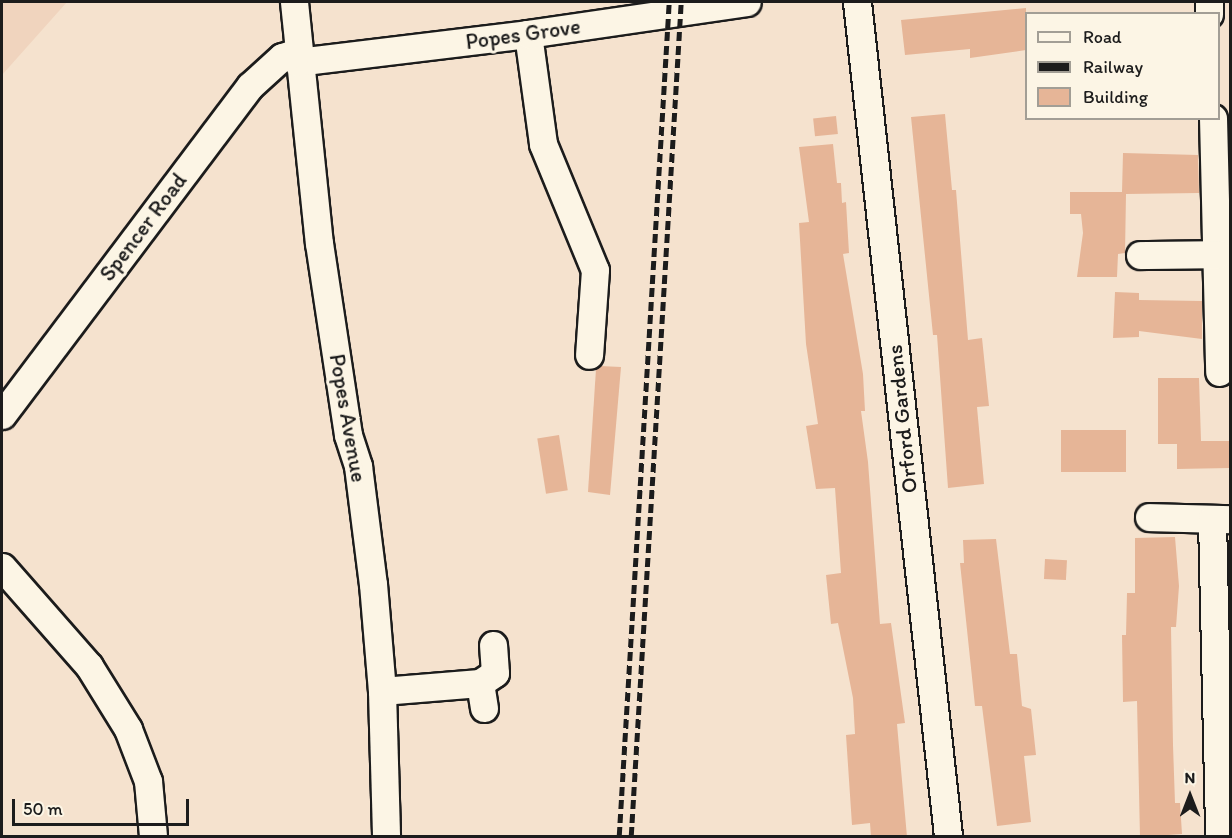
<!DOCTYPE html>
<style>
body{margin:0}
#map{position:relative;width:1232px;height:838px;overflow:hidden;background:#f5e2ce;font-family:Itim,sans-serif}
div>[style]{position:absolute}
.built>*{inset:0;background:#f0d4be}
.building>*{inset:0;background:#e6b597;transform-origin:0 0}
.roads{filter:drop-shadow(2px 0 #1c1c1c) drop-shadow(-2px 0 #1c1c1c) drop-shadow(0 2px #1c1c1c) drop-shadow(0 -2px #1c1c1c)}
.minor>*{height:27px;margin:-13.5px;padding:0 13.5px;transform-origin:13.5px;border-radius:13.5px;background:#fcf5e5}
.rail>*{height:4.5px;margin-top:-2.25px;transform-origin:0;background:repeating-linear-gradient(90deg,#1c1c1c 0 9px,transparent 0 13.5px)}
span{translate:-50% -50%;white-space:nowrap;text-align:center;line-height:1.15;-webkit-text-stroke:6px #fcf5e5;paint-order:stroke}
.street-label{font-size:22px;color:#1c1c1c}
.frame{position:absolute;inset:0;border:3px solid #1c1c1c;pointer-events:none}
.legend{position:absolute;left:1025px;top:12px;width:195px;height:108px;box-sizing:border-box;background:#fcf5e5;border:2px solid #a29e95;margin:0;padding:8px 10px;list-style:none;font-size:18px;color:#1c1c1c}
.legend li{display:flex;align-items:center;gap:12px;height:30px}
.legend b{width:30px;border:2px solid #a29e95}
.north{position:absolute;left:1160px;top:766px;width:60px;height:60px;-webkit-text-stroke:4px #fcf5e5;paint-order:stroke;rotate:0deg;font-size:16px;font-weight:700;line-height:24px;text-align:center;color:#1c1c1c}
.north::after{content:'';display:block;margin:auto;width:21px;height:27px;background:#1c1c1c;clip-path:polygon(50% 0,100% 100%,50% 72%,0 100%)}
.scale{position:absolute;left:12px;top:799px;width:177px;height:27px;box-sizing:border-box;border:3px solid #1c1c1c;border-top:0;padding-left:8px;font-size:18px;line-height:21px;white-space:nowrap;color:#1c1c1c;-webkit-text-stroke:4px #fcf5e5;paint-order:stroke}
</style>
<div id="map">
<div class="built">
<i style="clip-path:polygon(2px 2px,67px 2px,2px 75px)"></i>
</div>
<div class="building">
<i style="clip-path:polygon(1026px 8px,1026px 50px,970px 58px,970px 49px,905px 55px,901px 20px)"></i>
<i style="clip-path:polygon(945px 114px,952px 190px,956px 190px,968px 340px,982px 338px,989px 406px,977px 407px,984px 484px,948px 488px,937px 335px,933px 335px,911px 117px)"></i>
<i style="left:836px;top:116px;width:18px;height:23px;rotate:84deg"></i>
<i style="clip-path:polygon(833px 144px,837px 183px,841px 183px,842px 203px,846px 202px,849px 253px,843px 254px,863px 374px,865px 411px,861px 411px,868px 462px,880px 624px,891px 623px,905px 723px,897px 724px,907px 837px,871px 837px,870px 823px,852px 825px,846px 735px,855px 734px,853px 698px,838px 623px,831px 624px,826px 575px,841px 573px,835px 488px,816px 489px,806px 426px,818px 424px,806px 344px,799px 223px,809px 222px,799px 147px)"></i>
<i style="clip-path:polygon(1123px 153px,1198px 155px,1199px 193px,1126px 194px,1125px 253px,1118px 254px,1117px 277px,1077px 277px,1083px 233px,1081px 214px,1070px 214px,1070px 192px,1122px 192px)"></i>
<i style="clip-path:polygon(1115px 292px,1139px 293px,1139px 300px,1202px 301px,1202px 339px,1139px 331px,1139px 337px,1113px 338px)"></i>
<i style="clip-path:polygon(600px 366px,621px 367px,610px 495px,588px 492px,596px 369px)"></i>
<i style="clip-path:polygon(1158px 378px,1199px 378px,1201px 441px,1230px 441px,1230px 468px,1177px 469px,1177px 444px,1158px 444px)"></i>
<i style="left:1061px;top:430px;width:65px;height:42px"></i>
<i style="left:559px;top:435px;width:56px;height:22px;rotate:81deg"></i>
<i style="clip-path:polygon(1175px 537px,1179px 586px,1176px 627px,1171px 627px,1173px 745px,1175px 803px,1180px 803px,1182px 834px,1140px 837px,1137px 701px,1123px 702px,1122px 635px,1126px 635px,1127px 593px,1135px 593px,1135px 538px)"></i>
<i style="clip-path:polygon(996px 539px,1010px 654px,1017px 654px,1022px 706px,1031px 709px,1036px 755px,1024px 756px,1031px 822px,997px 826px,982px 706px,975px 706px,960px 563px,964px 563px,963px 540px)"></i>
<i style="left:1045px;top:559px;width:22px;height:20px;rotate:3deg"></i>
</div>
<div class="roads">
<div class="minor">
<i style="left:294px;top:2px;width:242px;rotate:84.1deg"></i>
<i style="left:319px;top:243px;width:194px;rotate:81.4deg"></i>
<i style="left:348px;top:435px;width:33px;rotate:72deg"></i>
<i style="left:358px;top:466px;width:119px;rotate:82.8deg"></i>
<i style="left:373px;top:584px;width:107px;rotate:85.2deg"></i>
<i style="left:382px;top:691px;width:145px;rotate:88.4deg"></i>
<i style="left:857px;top:2px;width:839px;rotate:83.77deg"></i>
<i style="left:1209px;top:2px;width:12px;rotate:90deg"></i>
<i style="left:528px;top:34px;width:111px;rotate:82.2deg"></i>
<i style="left:543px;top:144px;width:136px;rotate:67.6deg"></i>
<i style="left:595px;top:270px;width:85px;rotate:94deg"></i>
<i style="left:297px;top:62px;width:233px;rotate:-6.9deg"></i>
<i style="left:528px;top:34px;width:221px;rotate:-8.3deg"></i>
<i style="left:1213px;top:118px;width:254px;rotate:88.6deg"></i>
<i style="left:1140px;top:255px;width:78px;rotate:-0.7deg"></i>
<i style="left:2px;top:415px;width:412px;rotate:-53deg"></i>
<i style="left:250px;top:86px;width:43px;rotate:-42.2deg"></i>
<i style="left:282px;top:57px;width:16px;rotate:-18deg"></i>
<i style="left:1149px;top:517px;width:79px;rotate:1.5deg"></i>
<i style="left:1212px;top:519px;width:317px;rotate:88.7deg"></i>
<i style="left:2px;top:567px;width:132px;rotate:48.7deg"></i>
<i style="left:89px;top:666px;width:74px;rotate:58.2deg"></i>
<i style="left:128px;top:729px;width:56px;rotate:69deg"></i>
<i style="left:148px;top:781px;width:55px;rotate:84.8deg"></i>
<i style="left:382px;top:691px;width:98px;rotate:-4.7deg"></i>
<i style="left:484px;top:708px;width:25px;rotate:-99deg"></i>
<i style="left:480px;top:683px;width:18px;rotate:-34deg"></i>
<i style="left:495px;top:673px;width:28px;rotate:-94deg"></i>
</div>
</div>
<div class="rail">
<i style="left:619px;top:836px;width:835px;rotate:-86.57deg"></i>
<i style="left:631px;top:836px;width:835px;rotate:-86.57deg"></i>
</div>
<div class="street-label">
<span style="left:523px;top:34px;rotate:-8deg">Popes Grove</span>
<span style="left:143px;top:227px;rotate:-53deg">Spencer Road</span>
<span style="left:348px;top:418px;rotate:80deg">Popes Avenue</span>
<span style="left:902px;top:419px;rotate:-96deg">Orford Gardens</span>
</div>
<div class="frame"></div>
<ul class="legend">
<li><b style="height:8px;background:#fcf5e5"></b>Road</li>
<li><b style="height:8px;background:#1c1c1c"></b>Railway</li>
<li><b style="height:16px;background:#e6b597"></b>Building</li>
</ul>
<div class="north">N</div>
<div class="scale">50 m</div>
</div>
